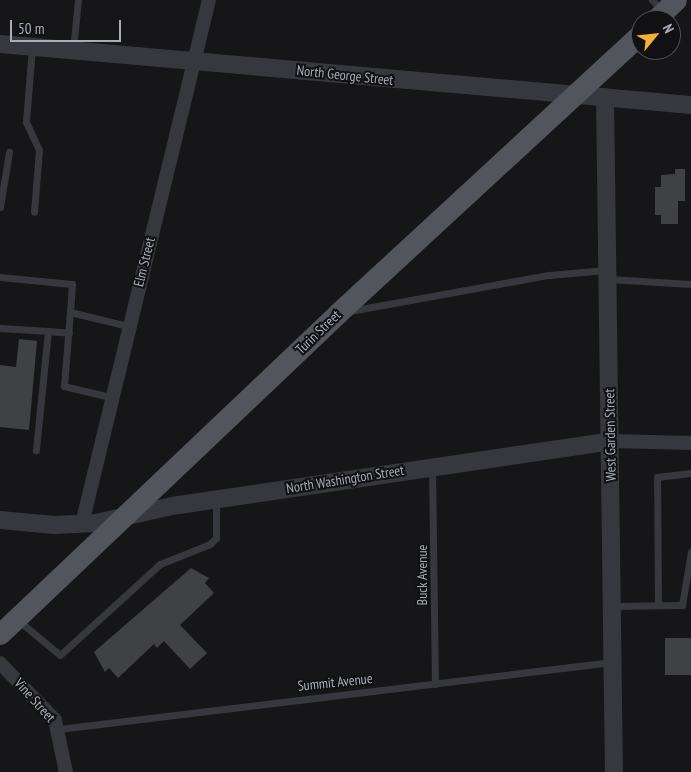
<!DOCTYPE html>
<style>
body{margin:0}
#map{position:relative;width:691px;height:772px;overflow:hidden;background:#161618;font-family:"PT Sans Narrow",sans-serif}
div>[style]{position:absolute}
.building>*{inset:0;background:#404145;transform-origin:0 0}
.service>*{height:7px;margin:-3.5px;padding:0 3.5px;transform-origin:3.5px;border-radius:3.5px;background:#37383d}
.minor>*{height:14px;margin:-7px;padding:0 7px;transform-origin:7px;border-radius:7px;background:#37383d}
.tertiary>*{height:18px;margin:-9px;padding:0 9px;transform-origin:9px;border-radius:9px;background:#37383d}
.primary>*{height:21px;margin:-10.5px;padding:0 10.5px;transform-origin:10.5px;border-radius:10.5px;background:#53555c}
span{translate:-50% -50%;white-space:nowrap;text-align:center;line-height:1.15;-webkit-text-stroke:4px #111113;paint-order:stroke}
.street-label{font-size:14px;color:#a8adb8}
.north{position:absolute;left:631px;top:10px;width:50px;height:50px;box-sizing:border-box;background:#111113;border:1px solid #4d4f55;border-radius:50%;rotate:62deg;font-size:14px;font-weight:700;line-height:20px;text-align:center;color:#a8adb8}
.north::after{content:'';display:block;margin:auto;width:18px;height:22px;background:#f2b134;clip-path:polygon(50% 0,100% 100%,50% 72%,0 100%)}
.scale{position:absolute;left:10px;top:20px;width:111px;height:22px;box-sizing:border-box;border:2px solid #a8adb8;border-top:0;padding-left:6px;font-size:15px;line-height:18px;white-space:nowrap;color:#a8adb8;-webkit-text-stroke:4px #111113;paint-order:stroke}
</style>
<div id="map">
<div class="building">
<i style="clip-path:polygon(675px 169px,685px 169px,685px 201px,678px 201px,678px 224px,661px 224px,661px 215px,655px 215px,655px 187px,661px 187px,661px 175px,675px 174px)"></i>
<i style="clip-path:polygon(19px 339px,37px 341px,29px 430px,0 427px,0 365px,16px 367px)"></i>
<i style="clip-path:polygon(191px 568px,209px 578px,205px 583px,214px 593px,180px 625px,207px 653px,190px 669px,164px 641px,157px 648px,154px 644px,118px 678px,109px 668px,105px 672px,94px 652px)"></i>
<i style="left:691px;top:638px;width:37px;height:26px;rotate:90deg"></i>
</div>
<div class="service">
<i style="left:652px;top:0;width:14px;rotate:45deg"></i>
<i style="left:32px;top:47px;width:75px;rotate:94.6deg"></i>
<i style="left:26px;top:122px;width:31px;rotate:65deg"></i>
<i style="left:39px;top:150px;width:62px;rotate:94.6deg"></i>
<i style="left:73px;top:50px;width:50px;rotate:-84.3deg"></i>
<i style="left:0;top:207px;width:56px;rotate:-80.7deg"></i>
<i style="left:0;top:277px;width:72px;rotate:5.6deg"></i>
<i style="left:72px;top:284px;width:28px;rotate:94deg"></i>
<i style="left:609px;top:279px;width:82px;rotate:3.5deg"></i>
<i style="left:350px;top:311px;width:202px;rotate:-10.3deg"></i>
<i style="left:549px;top:275px;width:57px;rotate:-5deg"></i>
<i style="left:0;top:328px;width:48px;rotate:3.6deg"></i>
<i style="left:48px;top:331px;width:120px;rotate:95.8deg"></i>
<i style="left:48px;top:331px;width:21px;rotate:5deg"></i>
<i style="left:110px;top:397px;width:47px;rotate:-166.6deg"></i>
<i style="left:64px;top:386px;width:74px;rotate:-85.4deg"></i>
<i style="left:70px;top:312px;width:60px;rotate:13.6deg"></i>
<i style="left:432px;top:469px;width:215px;rotate:89.2deg"></i>
<i style="left:658px;top:605px;width:128px;rotate:-90.4deg"></i>
<i style="left:657px;top:477px;width:34px;rotate:-7deg"></i>
<i style="left:613px;top:606px;width:69px;rotate:-0.8deg"></i>
<i style="left:682px;top:605px;width:54px;rotate:-80.4deg"></i>
<i style="left:19px;top:621px;width:53px;rotate:39.7deg"></i>
<i style="left:60px;top:655px;width:135px;rotate:-42.3deg"></i>
<i style="left:160px;top:564px;width:54px;rotate:-21.8deg"></i>
<i style="left:210px;top:544px;width:8px;rotate:-45deg"></i>
<i style="left:216px;top:538px;width:38px;rotate:-90deg"></i>
<i style="left:59px;top:729px;width:557px;rotate:-6.91deg"></i>
</div>
<div class="minor">
<i style="left:610px;top:441px;width:81px;rotate:1.4deg"></i>
<i style="left:82px;top:524px;width:539px;rotate:-76.38deg"></i>
<i style="left:0;top:663px;width:79px;rotate:46deg"></i>
<i style="left:55px;top:720px;width:53px;rotate:78.1deg"></i>
</div>
<div class="tertiary">
<i style="left:0;top:44px;width:694px;rotate:5.04deg"></i>
<i style="left:605px;top:97px;width:675px;rotate:89.24deg"></i>
<i style="left:0;top:520px;width:54px;rotate:5.3deg"></i>
<i style="left:54px;top:525px;width:42px;rotate:-2.7deg"></i>
<i style="left:96px;top:523px;width:78px;rotate:-12.6deg"></i>
<i style="left:172px;top:506px;width:443px;rotate:-8.4deg"></i>
</div>
<div class="primary">
<i style="left:655px;top:20px;width:29px;rotate:-44deg"></i>
<i style="left:0;top:634px;width:466px;rotate:-43.5deg"></i>
<i style="left:338px;top:313px;width:413px;rotate:-42.7deg"></i>
</div>
<div class="street-label">
<span style="left:345px;top:75px;rotate:6deg">North George Street</span>
<span style="left:144px;top:262px;rotate:-76deg">Elm Street</span>
<span style="left:318px;top:332px;rotate:-44deg">Turin Street</span>
<span style="left:610px;top:435px;rotate:-91deg">West Garden Street</span>
<span style="left:345px;top:479px;rotate:-9deg">North Washington Street</span>
<span style="left:422px;top:575px;rotate:-90deg">Buck Avenue</span>
<span style="left:335px;top:682px;rotate:-6deg">Summit Avenue</span>
<span style="left:35px;top:700px;rotate:48deg">Vine Street</span>
</div>
<div class="north">N</div>
<div class="scale">50 m</div>
</div>
